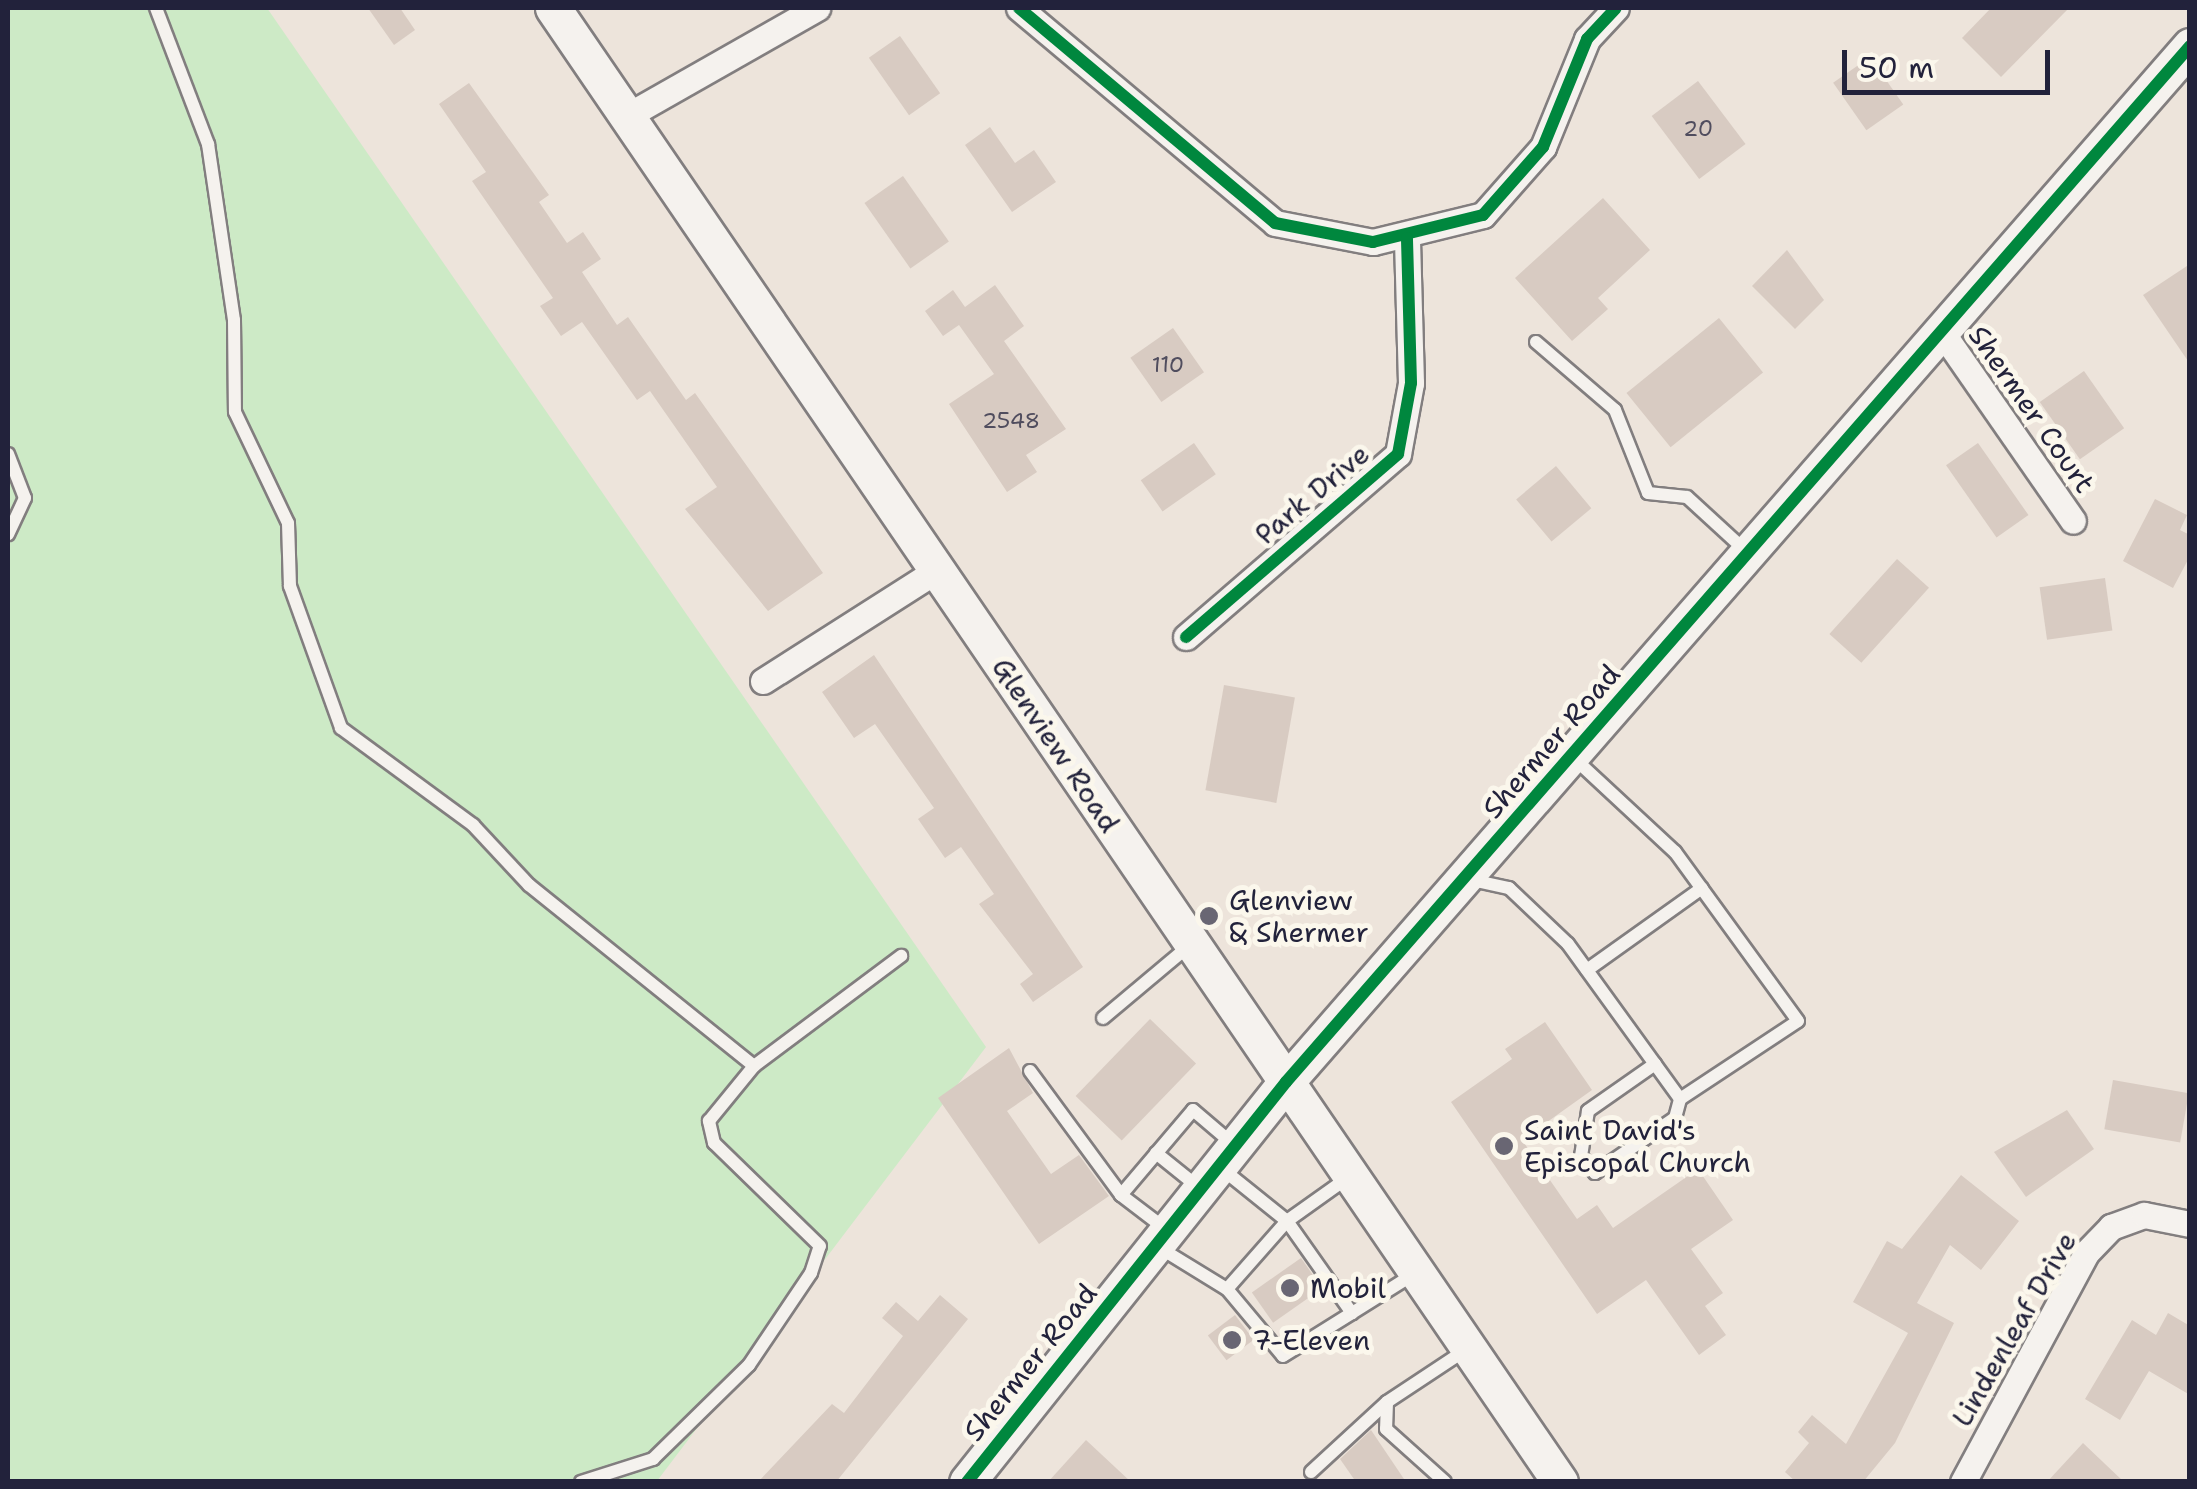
<!DOCTYPE html>
<style>
body{margin:0}
#map{position:relative;width:2197px;height:1489px;overflow:hidden;background:#ede4db;font-family:"Shantell Sans",sans-serif}
div>[style]{position:absolute}
.green>*{inset:0;background:#cdeac6}
.building>*{inset:0;background:#d8cbc2;transform-origin:0 0}
.roads{filter:drop-shadow(2px 0 #827e7f) drop-shadow(-2px 0 #827e7f) drop-shadow(0 2px #827e7f) drop-shadow(0 -2px #827e7f)}
.service>*{height:12px;margin:-6px;padding:0 6px;transform-origin:6px;border-radius:6px;background:#f5f2ee}
.minor>*{height:25px;margin:-12.5px;padding:0 12.5px;transform-origin:12.5px;border-radius:12.5px;background:#f5f2ee}
.secondary>*{height:35px;margin:-17.5px;padding:0 17.5px;transform-origin:17.5px;border-radius:17.5px;background:#f5f2ee}
.cycleway>*{height:12px;margin:-6px;padding:0 6px;transform-origin:6px;border-radius:6px;background:#00873e}
.dots>*{width:28px;height:28px;translate:-50% -50%;box-sizing:border-box;border:5px solid #fbf7ec;border-radius:50%}
span{translate:-50% -50%;white-space:nowrap;text-align:center;line-height:1.15;-webkit-text-stroke:10px #fbf7ec;paint-order:stroke}
.number-label{font-size:22px;color:#504d5e}
.number-label span{-webkit-text-stroke-width:0}
.street-label{font-size:28px;color:#22223b}
.poi-label{font-size:28px;color:#22223b}
.left{translate:0 -50%;text-align:left}
.frame{position:absolute;inset:0;border:10px solid #22223b;pointer-events:none}
.scale{position:absolute;left:1842px;top:50px;width:208px;height:45px;box-sizing:border-box;border:5px solid #22223b;border-top:0;padding-left:12px;font-size:30px;line-height:35px;white-space:nowrap;color:#22223b;-webkit-text-stroke:8px #fbf7ec;paint-order:stroke}
</style>
<div id="map">
<div class="green">
<i style="clip-path:polygon(8px 8px,267px 8px,986px 1047px,657px 1481px,8px 1482px)"></i>
</div>
<div class="building">
<i style="clip-path:polygon(368px 8px,400px 8px,415px 30px,394px 45px)"></i>
<i style="clip-path:polygon(1991px 8px,2069px 8px,2001px 77px,1962px 38px)"></i>
<i style="left:900px;top:36px;width:70px;height:38px;rotate:55deg"></i>
<i style="left:1870px;top:57px;width:58px;height:45px;rotate:55deg"></i>
<i style="left:1698px;top:81px;width:79px;height:58px;rotate:53deg"></i>
<i style="clip-path:polygon(469px 83px,549px 195px,539px 202px,567px 243px,583px 232px,601px 259px,582px 272px,617px 325px,628px 317px,686px 400px,695px 393px,823px 573px,768px 611px,685px 509px,717px 487px,650px 391px,637px 400px,582px 322px,561px 336px,540px 306px,553px 298px,472px 181px,486px 172px,439px 104px)"></i>
<i style="clip-path:polygon(990px 127px,1015px 163px,1034px 150px,1056px 182px,1012px 212px,965px 145px)"></i>
<i style="left:903px;top:176px;width:80px;height:47px;rotate:55deg"></i>
<i style="clip-path:polygon(1603px 198px,1650px 250px,1598px 298px,1608px 309px,1572px 341px,1515px 278px)"></i>
<i style="clip-path:polygon(1787px 250px,1824px 300px,1795px 329px,1752px 286px)"></i>
<i style="clip-path:polygon(2190px 264px,2190px 364px,2143px 295px)"></i>
<i style="clip-path:polygon(995px 285px,1024px 326px,1004px 341px,1066px 429px,1026px 455px,1037px 472px,1007px 492px,949px 404px,994px 374px,959px 325px,943px 336px,925px 311px,953px 290px,965px 307px)"></i>
<i style="left:1719px;top:318px;width:70px;height:119px;rotate:51deg"></i>
<i style="left:1173px;top:328px;width:54px;height:52px;rotate:55deg"></i>
<i style="left:2084px;top:371px;width:70px;height:54px;rotate:55deg"></i>
<i style="left:1194px;top:443px;width:38px;height:65px;rotate:55deg"></i>
<i style="left:1978px;top:443px;width:88px;height:39px;rotate:55deg"></i>
<i style="left:1556px;top:466px;width:55px;height:52px;rotate:50deg"></i>
<i style="clip-path:polygon(2155px 499px,2187px 515px,2180px 530px,2190px 535px,2190px 556px,2173px 588px,2123px 561px)"></i>
<i style="left:1897px;top:559px;width:43px;height:101px;rotate:42deg"></i>
<i style="left:2105px;top:578px;width:53px;height:66px;rotate:82deg"></i>
<i style="clip-path:polygon(874px 655px,1083px 967px,1033px 1002px,1020px 984px,1033px 974px,979px 904px,994px 894px,961px 847px,945px 858px,918px 819px,934px 808px,875px 724px,854px 738px,822px 692px)"></i>
<i style="left:1224px;top:685px;width:72px;height:107px;rotate:10deg"></i>
<i style="left:1150px;top:1019px;width:64px;height:107px;rotate:44deg"></i>
<i style="clip-path:polygon(1545px 1022px,1592px 1090px,1522px 1140px,1577px 1219px,1597px 1205px,1613px 1228px,1698px 1169px,1733px 1220px,1691px 1249px,1723px 1293px,1705px 1306px,1726px 1335px,1699px 1355px,1646px 1280px,1597px 1314px,1451px 1102px,1512px 1059px,1505px 1049px)"></i>
<i style="clip-path:polygon(1009px 1048px,1033px 1093px,1007px 1111px,1051px 1174px,1079px 1155px,1109px 1196px,1039px 1244px,938px 1098px)"></i>
<i style="left:2113px;top:1080px;width:77px;height:50px;rotate:10deg"></i>
<i style="clip-path:polygon(2067px 1110px,2094px 1149px,2026px 1197px,1994px 1152px)"></i>
<i style="clip-path:polygon(1961px 1175px,2019px 1221px,1981px 1270px,1950px 1245px,1917px 1303px,1954px 1323px,1895px 1443px,1863px 1482px,1796px 1482px,1785px 1472px,1809px 1443px,1798px 1432px,1812px 1415px,1846px 1444px,1908px 1333px,1853px 1302px,1887px 1241px,1902px 1249px)"></i>
<i style="left:1301px;top:1258px;width:37px;height:60px;rotate:55deg"></i>
<i style="clip-path:polygon(940px 1295px,968px 1319px,836px 1482px,758px 1482px,832px 1404px,844px 1413px,903px 1336px,882px 1318px,896px 1302px,918px 1321px)"></i>
<i style="clip-path:polygon(2168px 1313px,2190px 1326px,2190px 1395px,2149px 1371px,2120px 1420px,2085px 1399px,2132px 1320px,2156px 1335px)"></i>
<i style="left:1235px;top:1315px;width:31px;height:34px;rotate:53deg"></i>
<i style="clip-path:polygon(1371px 1430px,1406px 1482px,1356px 1482px,1340px 1459px)"></i>
<i style="clip-path:polygon(1086px 1440px,1131px 1482px,1048px 1482px)"></i>
<i style="clip-path:polygon(2083px 1443px,2124px 1482px,2047px 1482px)"></i>
</div>
<div class="roads">
<div class="service">
<i style="left:156px;top:8px;width:146px;rotate:69.1deg"></i>
<i style="left:208px;top:144px;width:178px;rotate:81.6deg"></i>
<i style="left:234px;top:320px;width:92px;rotate:89.4deg"></i>
<i style="left:235px;top:412px;width:123px;rotate:64.5deg"></i>
<i style="left:288px;top:523px;width:63px;rotate:88.2deg"></i>
<i style="left:290px;top:586px;width:151px;rotate:70.2deg"></i>
<i style="left:341px;top:728px;width:164px;rotate:36.3deg"></i>
<i style="left:473px;top:825px;width:82px;rotate:47deg"></i>
<i style="left:529px;top:885px;width:289px;rotate:38.8deg"></i>
<i style="left:754px;top:1066px;width:184px;rotate:-36.8deg"></i>
<i style="left:1536px;top:342px;width:104px;rotate:40.7deg"></i>
<i style="left:1615px;top:410px;width:89px;rotate:68.3deg"></i>
<i style="left:1648px;top:493px;width:39px;rotate:6deg"></i>
<i style="left:1687px;top:497px;width:80px;rotate:42.5deg"></i>
<i style="left:8px;top:454px;width:47px;rotate:68.9deg"></i>
<i style="left:25px;top:498px;width:40px;rotate:115deg"></i>
<i style="left:1467px;top:879px;width:43px;rotate:12.1deg"></i>
<i style="left:1509px;top:888px;width:81px;rotate:43.5deg"></i>
<i style="left:1568px;top:944px;width:191px;rotate:54.1deg"></i>
<i style="left:1680px;top:1099px;width:141px;rotate:-33.5deg"></i>
<i style="left:1798px;top:1021px;width:209px;rotate:-126deg"></i>
<i style="left:1675px;top:852px;width:138px;rotate:-137.1deg"></i>
<i style="left:1587px;top:970px;width:141px;rotate:-35.5deg"></i>
<i style="left:1103px;top:1018px;width:114px;rotate:-40deg"></i>
<i style="left:1655px;top:1064px;width:82px;rotate:145deg"></i>
<i style="left:1588px;top:1111px;width:46px;rotate:98.8deg"></i>
<i style="left:1581px;top:1156px;width:22px;rotate:51deg"></i>
<i style="left:1595px;top:1173px;width:97px;rotate:-34.5deg"></i>
<i style="left:1675px;top:1118px;width:20px;rotate:-75deg"></i>
<i style="left:1030px;top:1071px;width:154px;rotate:53.7deg"></i>
<i style="left:1121px;top:1195px;width:58px;rotate:37.3deg"></i>
<i style="left:1156px;top:1153px;width:53px;rotate:38.8deg"></i>
<i style="left:1221px;top:1168px;width:85px;rotate:38.8deg"></i>
<i style="left:1287px;top:1221px;width:113px;rotate:54.8deg"></i>
<i style="left:1352px;top:1313px;width:73px;rotate:-32.2deg"></i>
<i style="left:1121px;top:1195px;width:111px;rotate:-49.7deg"></i>
<i style="left:1193px;top:1110px;width:52px;rotate:40.4deg"></i>
<i style="left:1160px;top:1248px;width:79px;rotate:31.5deg"></i>
<i style="left:1227px;top:1289px;width:87px;rotate:50.1deg"></i>
<i style="left:1283px;top:1356px;width:81px;rotate:-31.9deg"></i>
<i style="left:1227px;top:1289px;width:91px;rotate:-48.6deg"></i>
<i style="left:1287px;top:1221px;width:76px;rotate:-35.4deg"></i>
<i style="left:1387px;top:1402px;width:27px;rotate:92deg"></i>
<i style="left:1386px;top:1429px;width:79px;rotate:41.9deg"></i>
<i style="left:1311px;top:1472px;width:103px;rotate:-42.6deg"></i>
<i style="left:1387px;top:1402px;width:96px;rotate:-33.5deg"></i>
<i style="left:581px;top:1482px;width:76px;rotate:-17.7deg"></i>
<i style="left:653px;top:1459px;width:134px;rotate:-44.4deg"></i>
<i style="left:749px;top:1365px;width:111px;rotate:-56deg"></i>
<i style="left:811px;top:1273px;width:28px;rotate:-72deg"></i>
<i style="left:820px;top:1246px;width:148px;rotate:-135.8deg"></i>
<i style="left:714px;top:1143px;width:23px;rotate:-103deg"></i>
<i style="left:709px;top:1121px;width:71px;rotate:-50.7deg"></i>
</div>
<div class="minor">
<i style="left:1019px;top:8px;width:334px;rotate:40deg"></i>
<i style="left:1275px;top:223px;width:100px;rotate:11deg"></i>
<i style="left:1373px;top:242px;width:113px;rotate:-13.8deg"></i>
<i style="left:1483px;top:215px;width:91px;rotate:-48.6deg"></i>
<i style="left:1543px;top:147px;width:117px;rotate:-67.8deg"></i>
<i style="left:1587px;top:39px;width:42px;rotate:-46.9deg"></i>
<i style="left:627px;top:116px;width:219px;rotate:-29.6deg"></i>
<i style="left:1941px;top:331px;width:231px;rotate:55.2deg"></i>
<i style="left:1186px;top:637px;width:280px;rotate:-40.8deg"></i>
<i style="left:1398px;top:454px;width:72px;rotate:-79.6deg"></i>
<i style="left:1411px;top:383px;width:145px;rotate:-91.6deg"></i>
<i style="left:763px;top:681px;width:206px;rotate:-32.5deg"></i>
<i style="left:1963px;top:1482px;width:261px;rotate:-61.7deg"></i>
<i style="left:2087px;top:1252px;width:35px;rotate:-46deg"></i>
<i style="left:2111px;top:1227px;width:35px;rotate:-20deg"></i>
<i style="left:2144px;top:1215px;width:47px;rotate:11.1deg"></i>
</div>
<div class="secondary">
<i style="left:553px;top:8px;width:1785px;rotate:55.66deg"></i>
<i style="left:967px;top:1482px;width:512px;rotate:-51.43deg"></i>
<i style="left:1286px;top:1082px;width:1375px;rotate:-48.89deg"></i>
</div>
</div>
<div class="cycleway">
<i style="left:1019px;top:8px;width:334px;rotate:40deg"></i>
<i style="left:1275px;top:223px;width:100px;rotate:11deg"></i>
<i style="left:1373px;top:242px;width:113px;rotate:-13.8deg"></i>
<i style="left:1483px;top:215px;width:91px;rotate:-48.6deg"></i>
<i style="left:1543px;top:147px;width:117px;rotate:-67.8deg"></i>
<i style="left:1587px;top:39px;width:42px;rotate:-46.9deg"></i>
<i style="left:1186px;top:637px;width:280px;rotate:-40.8deg"></i>
<i style="left:1398px;top:454px;width:72px;rotate:-79.6deg"></i>
<i style="left:1411px;top:383px;width:145px;rotate:-91.6deg"></i>
<i style="left:967px;top:1482px;width:512px;rotate:-51.43deg"></i>
<i style="left:1286px;top:1082px;width:1375px;rotate:-48.89deg"></i>
</div>
<div class="dots">
<i style="left:1209px;top:916px;background:#696673"></i>
<i style="left:1504px;top:1146px;background:#696673"></i>
<i style="left:1290px;top:1288px;background:#696673"></i>
<i style="left:1232px;top:1340px;background:#696673"></i>
</div>
<div class="number-label">
<span style="left:1698px;top:129px">20</span>
<span style="left:1168px;top:365px">110</span>
<span style="left:1011px;top:421px">2548</span>
</div>
<div class="street-label">
<span style="left:2032px;top:409px;rotate:55deg">Shermer Court</span>
<span style="left:1312px;top:494px;rotate:-40deg">Park Drive</span>
<span style="left:1551px;top:741px;rotate:-49deg">Shermer Road</span>
<span style="left:1056px;top:745px;rotate:56deg">Glenview Road</span>
<span style="left:2014px;top:1329px;rotate:-60deg">Lindenleaf Drive</span>
<span style="left:1030px;top:1362px;rotate:-51deg">Shermer Road</span>
</div>
<div class="poi-label">
<span class="left" style="left:1229px;top:916px">Glenview<br>&amp; Shermer</span>
<span class="left" style="left:1524px;top:1146px">Saint David's<br>Episcopal Church</span>
<span class="left" style="left:1310px;top:1288px">Mobil</span>
<span class="left" style="left:1252px;top:1340px">7-Eleven</span>
</div>
<div class="frame"></div>
<div class="scale">50 m</div>
</div>
